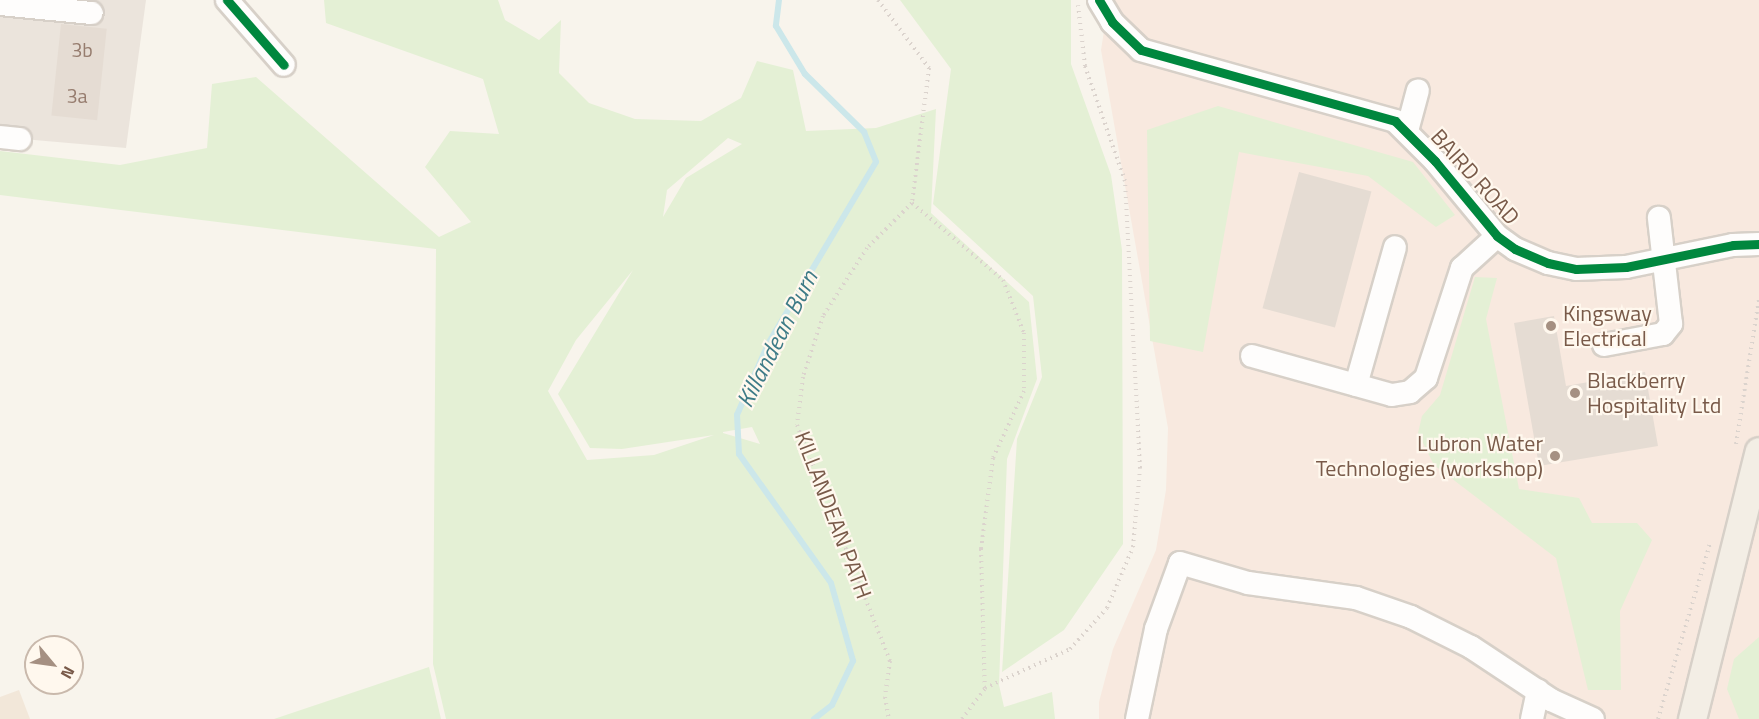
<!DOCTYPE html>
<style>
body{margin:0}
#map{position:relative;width:1759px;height:719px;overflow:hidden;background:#f8f4ec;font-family:"Titillium Web",sans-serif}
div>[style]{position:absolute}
.residential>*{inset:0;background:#f2e7d9}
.commercial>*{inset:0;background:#f8e9df}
.industrial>*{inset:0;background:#ebe4dc}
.green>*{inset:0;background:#e4f0d5}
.stream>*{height:6px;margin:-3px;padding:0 3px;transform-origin:3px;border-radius:3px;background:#cce7ea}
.building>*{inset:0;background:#e5dcd3;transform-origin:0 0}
.path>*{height:4px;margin-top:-2px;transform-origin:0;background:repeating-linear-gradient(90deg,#dbd3cd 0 1.5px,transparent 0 6px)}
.roads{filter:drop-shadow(2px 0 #d7d0c8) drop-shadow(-2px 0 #d7d0c8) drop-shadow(0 2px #d7d0c8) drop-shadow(0 -2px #d7d0c8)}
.minor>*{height:22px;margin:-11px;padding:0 11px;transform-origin:11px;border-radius:11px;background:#fefdfc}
.major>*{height:27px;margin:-13.5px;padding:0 13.5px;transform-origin:13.5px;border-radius:13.5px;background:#f3eee5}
.cycleway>*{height:9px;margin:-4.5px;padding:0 4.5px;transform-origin:4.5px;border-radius:4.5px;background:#00873e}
.dots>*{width:16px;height:16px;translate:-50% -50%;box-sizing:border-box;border:3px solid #fff8ee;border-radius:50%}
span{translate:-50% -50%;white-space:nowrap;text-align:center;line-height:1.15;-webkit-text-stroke:4.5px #fff8ee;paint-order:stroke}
.number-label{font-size:20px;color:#967c6e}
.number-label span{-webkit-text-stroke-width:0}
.street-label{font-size:22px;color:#795a49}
.poi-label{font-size:22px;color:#795a49}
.left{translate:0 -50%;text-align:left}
.right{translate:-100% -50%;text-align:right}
.water-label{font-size:24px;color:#3e7b87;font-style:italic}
.north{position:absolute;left:24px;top:635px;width:60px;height:60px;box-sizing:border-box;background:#fff8ee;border:2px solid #c9b9ac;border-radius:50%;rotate:119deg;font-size:16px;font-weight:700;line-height:24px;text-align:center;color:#795a49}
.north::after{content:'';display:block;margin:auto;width:21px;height:27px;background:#a59082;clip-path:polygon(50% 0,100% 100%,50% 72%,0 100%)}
</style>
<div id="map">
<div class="residential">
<i style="clip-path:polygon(19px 690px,30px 719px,0 719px,0 697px)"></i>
</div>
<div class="commercial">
<i style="clip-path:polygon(1109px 0,1759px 0,1759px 719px,1099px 719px,1099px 702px,1113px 649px,1156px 550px,1166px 490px,1168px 428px,1101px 50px)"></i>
</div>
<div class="industrial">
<i style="clip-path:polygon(0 0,146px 0,126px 148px,0 137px)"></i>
</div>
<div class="green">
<i style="clip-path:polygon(evenodd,324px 0,498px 0,505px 20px,539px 40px,561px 20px,559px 73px,589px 103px,635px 119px,701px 121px,741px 98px,757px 61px,793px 70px,806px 131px,876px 128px,936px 109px,931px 213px,1029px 302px,1037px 379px,1007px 459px,999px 685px,1004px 707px,1052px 692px,1055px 719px,446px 719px,433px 664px,436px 249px,0 195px,0 151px,120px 165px,207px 148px,212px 84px,256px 77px,439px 237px,471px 222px,425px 167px,450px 131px,499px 134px,483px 79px,326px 23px,324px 0,728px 138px,742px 144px,686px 178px,663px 217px,667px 190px,728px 138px,324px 0,633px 270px,558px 394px,590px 448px,622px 449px,714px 435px,654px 455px,587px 460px,548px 391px,576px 340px,633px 270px,324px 0,752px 427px,760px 444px,723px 433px,723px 432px,752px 427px)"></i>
<i style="clip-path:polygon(900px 0,1071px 0,1071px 64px,1111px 175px,1122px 250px,1123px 544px,1064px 630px,1002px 672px,1017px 439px,1042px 377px,1033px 296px,933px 204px,951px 69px)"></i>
<i style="clip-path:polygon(1218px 106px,1413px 162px,1455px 215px,1436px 227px,1368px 176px,1239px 152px,1203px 352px,1150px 341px,1147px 130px)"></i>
<i style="clip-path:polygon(1475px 277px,1497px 278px,1486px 319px,1519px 489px,1579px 498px,1592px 523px,1637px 523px,1652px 540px,1620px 611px,1621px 690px,1588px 690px,1556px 558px,1434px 465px,1418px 433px,1422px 416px,1440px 395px)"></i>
<i style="clip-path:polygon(1759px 637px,1759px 719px,1739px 719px,1727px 689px,1734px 659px)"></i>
<i style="clip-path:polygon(429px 667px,441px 719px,274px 719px)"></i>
</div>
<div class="stream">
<i style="left:779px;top:0;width:26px;rotate:97deg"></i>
<i style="left:776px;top:26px;width:56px;rotate:58.9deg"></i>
<i style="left:805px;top:74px;width:83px;rotate:44.5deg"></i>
<i style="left:864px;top:132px;width:32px;rotate:68deg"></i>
<i style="left:876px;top:162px;width:212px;rotate:120.7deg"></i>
<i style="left:768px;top:344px;width:77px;rotate:113.6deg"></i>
<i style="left:737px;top:415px;width:39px;rotate:87deg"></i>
<i style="left:739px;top:454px;width:158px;rotate:54.5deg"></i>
<i style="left:831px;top:583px;width:81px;rotate:74.2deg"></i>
<i style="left:853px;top:661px;width:49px;rotate:115.5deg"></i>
<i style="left:832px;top:705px;width:23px;rotate:142deg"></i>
</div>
<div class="building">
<i style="left:61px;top:24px;width:46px;height:92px;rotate:6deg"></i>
<i style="left:1299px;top:172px;width:75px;height:141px;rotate:15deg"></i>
<i style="clip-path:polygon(1554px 316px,1566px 386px,1645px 372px,1658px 446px,1539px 466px,1514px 323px)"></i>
</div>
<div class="path">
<i style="left:878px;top:0;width:85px;rotate:53.1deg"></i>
<i style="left:929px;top:68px;width:136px;rotate:97.2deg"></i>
<i style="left:912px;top:203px;width:64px;rotate:135deg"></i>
<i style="left:867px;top:248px;width:81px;rotate:122.9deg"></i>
<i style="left:823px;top:316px;width:64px;rotate:108.2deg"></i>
<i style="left:803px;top:377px;width:48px;rotate:97.1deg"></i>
<i style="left:797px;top:425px;width:254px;rotate:68.5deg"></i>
<i style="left:890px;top:661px;width:36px;rotate:98deg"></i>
<i style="left:885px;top:697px;width:22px;rotate:80deg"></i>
<i style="left:912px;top:203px;width:119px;rotate:40.2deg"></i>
<i style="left:1003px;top:280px;width:57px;rotate:68.4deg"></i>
<i style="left:1024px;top:333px;width:58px;rotate:90deg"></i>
<i style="left:1024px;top:391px;width:74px;rotate:114.8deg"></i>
<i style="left:993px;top:458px;width:92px;rotate:97.5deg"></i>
<i style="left:981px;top:549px;width:139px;rotate:88.4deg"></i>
<i style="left:1736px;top:444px;width:147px;rotate:-81deg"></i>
<i style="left:962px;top:719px;width:39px;rotate:-53deg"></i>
<i style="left:985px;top:688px;width:94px;rotate:-24.6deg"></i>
<i style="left:1070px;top:649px;width:55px;rotate:-47.9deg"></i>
<i style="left:1107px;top:608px;width:66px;rotate:-66.9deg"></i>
<i style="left:1133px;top:547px;width:79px;rotate:-84.9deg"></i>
<i style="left:1140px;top:468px;width:287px;rotate:-93deg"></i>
<i style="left:1125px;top:181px;width:122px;rotate:-109.2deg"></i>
<i style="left:1085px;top:66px;width:61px;rotate:-96.5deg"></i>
<i style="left:1658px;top:719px;width:183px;rotate:-73.5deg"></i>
</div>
<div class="roads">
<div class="minor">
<i style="left:227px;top:0;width:86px;rotate:48.8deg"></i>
<i style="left:1099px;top:0;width:26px;rotate:59deg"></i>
<i style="left:1112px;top:22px;width:40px;rotate:44deg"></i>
<i style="left:1141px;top:50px;width:264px;rotate:15.6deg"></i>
<i style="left:1395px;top:121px;width:57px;rotate:45deg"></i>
<i style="left:1435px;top:161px;width:97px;rotate:50.4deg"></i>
<i style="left:1497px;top:236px;width:22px;rotate:36deg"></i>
<i style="left:1515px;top:249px;width:36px;rotate:23deg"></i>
<i style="left:1548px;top:263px;width:29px;rotate:12deg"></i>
<i style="left:1576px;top:269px;width:50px;rotate:-2.3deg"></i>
<i style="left:1626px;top:267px;width:109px;rotate:-11.6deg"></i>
<i style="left:1733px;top:245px;width:26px;rotate:-2deg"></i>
<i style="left:0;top:4px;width:92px;rotate:5.6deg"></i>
<i style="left:1407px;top:131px;width:42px;rotate:-75deg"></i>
<i style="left:0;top:137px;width:20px;rotate:6deg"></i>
<i style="left:1604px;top:345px;width:60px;rotate:-10.6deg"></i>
<i style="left:1663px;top:334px;width:13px;rotate:-51deg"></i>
<i style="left:1671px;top:324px;width:107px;rotate:-96.5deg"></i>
<i style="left:1252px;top:356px;width:145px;rotate:15.6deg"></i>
<i style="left:1392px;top:395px;width:18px;rotate:-9deg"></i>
<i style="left:1410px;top:392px;width:21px;rotate:-41deg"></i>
<i style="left:1426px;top:378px;width:116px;rotate:-71.9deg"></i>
<i style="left:1462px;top:268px;width:47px;rotate:-42.4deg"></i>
<i style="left:1356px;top:385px;width:143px;rotate:-74.2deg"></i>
<i style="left:1137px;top:719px;width:92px;rotate:-78.1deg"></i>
<i style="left:1156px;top:629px;width:70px;rotate:-70deg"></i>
<i style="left:1180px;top:563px;width:71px;rotate:16.4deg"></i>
<i style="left:1248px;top:583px;width:109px;rotate:7.9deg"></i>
<i style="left:1356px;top:598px;width:58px;rotate:19.1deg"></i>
<i style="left:1411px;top:617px;width:67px;rotate:26.6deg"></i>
<i style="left:1471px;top:647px;width:96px;rotate:33.5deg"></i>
<i style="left:1551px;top:700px;width:46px;rotate:24.3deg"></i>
<i style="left:1532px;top:719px;width:29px;rotate:-78deg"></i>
</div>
<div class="major">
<i style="left:1692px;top:719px;width:276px;rotate:-76deg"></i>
</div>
</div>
<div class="cycleway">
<i style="left:227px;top:0;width:86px;rotate:48.8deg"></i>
<i style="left:1099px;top:0;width:26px;rotate:59deg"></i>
<i style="left:1112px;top:22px;width:40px;rotate:44deg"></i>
<i style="left:1141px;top:50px;width:264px;rotate:15.6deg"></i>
<i style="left:1395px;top:121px;width:57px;rotate:45deg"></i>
<i style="left:1435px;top:161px;width:97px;rotate:50.4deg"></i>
<i style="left:1497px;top:236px;width:22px;rotate:36deg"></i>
<i style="left:1515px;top:249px;width:36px;rotate:23deg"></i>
<i style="left:1548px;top:263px;width:29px;rotate:12deg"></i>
<i style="left:1576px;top:269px;width:50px;rotate:-2.3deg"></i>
<i style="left:1626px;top:267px;width:109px;rotate:-11.6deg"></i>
<i style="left:1733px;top:245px;width:26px;rotate:-2deg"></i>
</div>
<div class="dots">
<i style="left:1551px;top:326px;background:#a59082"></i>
<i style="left:1575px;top:393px;background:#a59082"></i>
<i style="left:1555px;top:456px;background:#a59082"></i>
</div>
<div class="number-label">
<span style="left:82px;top:49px">3b</span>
<span style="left:77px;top:95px">3a</span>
</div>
<div class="street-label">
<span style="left:1475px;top:177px;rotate:48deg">BAIRD ROAD</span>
<span style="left:833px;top:515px;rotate:69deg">KILLANDEAN PATH</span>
</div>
<div class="poi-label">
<span class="left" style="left:1563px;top:326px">Kingsway<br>Electrical</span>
<span class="left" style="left:1587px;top:393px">Blackberry<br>Hospitality Ltd</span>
<span class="right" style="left:1543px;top:456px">Lubron Water<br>Technologies (workshop)</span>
</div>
<div class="water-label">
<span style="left:777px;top:339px;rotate:-63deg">Killandean Burn</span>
</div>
<div class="north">N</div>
</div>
